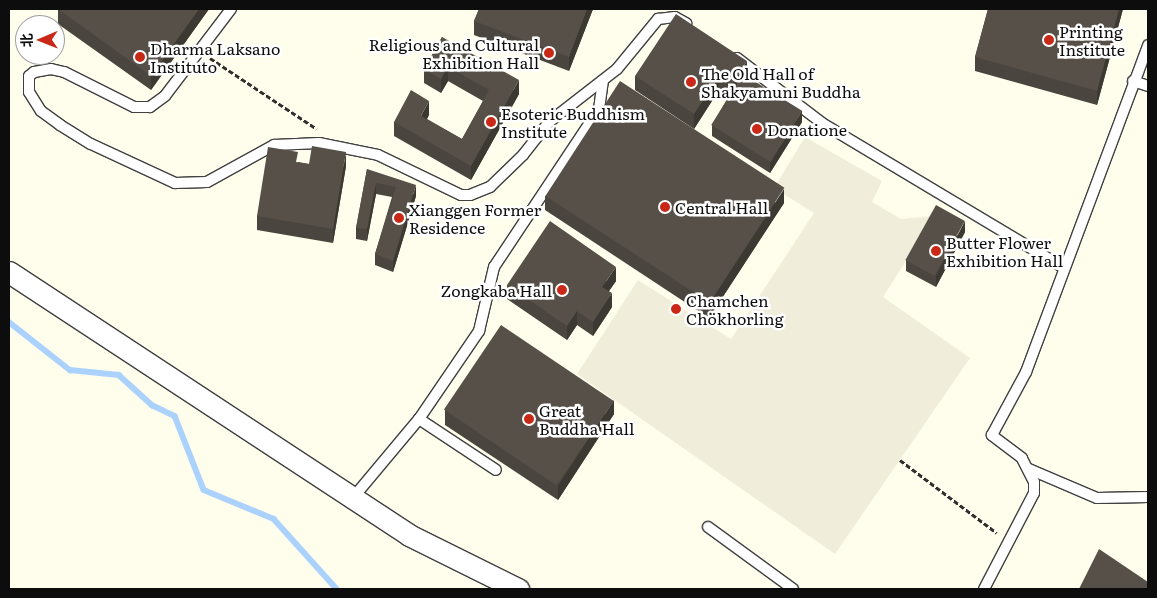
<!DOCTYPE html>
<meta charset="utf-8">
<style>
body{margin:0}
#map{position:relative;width:1157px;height:598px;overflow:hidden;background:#fffeec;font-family:Literata,"Noto Sans SC",serif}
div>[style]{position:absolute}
.plaza>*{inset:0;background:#f0eddb}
.stream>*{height:5.5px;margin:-2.75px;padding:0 2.75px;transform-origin:2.75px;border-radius:2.75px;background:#abd2fc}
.path>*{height:3px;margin-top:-1.5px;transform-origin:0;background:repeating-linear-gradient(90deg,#2f2f2f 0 5px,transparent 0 7.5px)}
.roads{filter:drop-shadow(1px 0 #404040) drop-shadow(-1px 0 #404040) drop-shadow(0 1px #404040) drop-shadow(0 -1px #404040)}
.lane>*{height:10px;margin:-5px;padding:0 5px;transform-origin:5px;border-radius:5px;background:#fff}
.street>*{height:21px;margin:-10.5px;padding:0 10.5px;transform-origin:10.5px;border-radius:10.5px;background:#fff}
.wall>*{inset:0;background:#4a453e}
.shaded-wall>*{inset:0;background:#3c3832}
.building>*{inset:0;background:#565048;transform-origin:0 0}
.dots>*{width:14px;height:14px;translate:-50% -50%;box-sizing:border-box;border:2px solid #fff;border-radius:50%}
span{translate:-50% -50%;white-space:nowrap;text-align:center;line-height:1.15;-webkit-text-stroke:5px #fff;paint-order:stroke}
.poi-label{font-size:16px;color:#0d0d0d}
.left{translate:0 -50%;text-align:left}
.right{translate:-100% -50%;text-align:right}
.frame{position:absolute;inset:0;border:10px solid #0d0d0d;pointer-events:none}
.north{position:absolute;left:15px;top:15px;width:50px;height:50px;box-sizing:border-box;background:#fff;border:1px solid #9e9e9e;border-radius:50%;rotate:269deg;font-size:14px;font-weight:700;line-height:20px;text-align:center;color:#0d0d0d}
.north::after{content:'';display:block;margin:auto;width:18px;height:22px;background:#ca2817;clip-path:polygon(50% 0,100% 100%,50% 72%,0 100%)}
</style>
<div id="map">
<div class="plaza">
<i style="clip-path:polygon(805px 137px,882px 181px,872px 202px,901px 219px,935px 216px,883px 297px,970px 358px,835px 554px,577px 374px,638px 280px,731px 339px,814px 213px,774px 188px)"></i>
</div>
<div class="stream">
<i style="left:9px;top:322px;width:78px;rotate:38.2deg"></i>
<i style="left:70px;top:370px;width:49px;rotate:5.8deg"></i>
<i style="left:119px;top:375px;width:45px;rotate:42.3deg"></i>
<i style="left:152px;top:405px;width:25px;rotate:26deg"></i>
<i style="left:175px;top:416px;width:79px;rotate:68.6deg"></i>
<i style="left:204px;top:490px;width:76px;rotate:22.5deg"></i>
<i style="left:274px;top:519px;width:94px;rotate:48deg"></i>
</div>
<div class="path">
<i style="left:210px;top:58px;width:128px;rotate:33.6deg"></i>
<i style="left:900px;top:460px;width:121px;rotate:37deg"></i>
</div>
<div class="roads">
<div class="lane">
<i style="left:231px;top:9px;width:109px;rotate:127.2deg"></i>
<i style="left:165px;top:96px;width:19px;rotate:144deg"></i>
<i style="left:150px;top:107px;width:16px;rotate:180deg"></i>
<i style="left:134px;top:107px;width:78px;rotate:-153.4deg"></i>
<i style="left:64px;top:72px;width:13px;rotate:-167deg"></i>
<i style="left:51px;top:69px;width:17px;rotate:170deg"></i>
<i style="left:34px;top:72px;width:6px;rotate:141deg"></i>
<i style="left:29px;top:76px;width:16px;rotate:90deg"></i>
<i style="left:29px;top:92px;width:22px;rotate:58deg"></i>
<i style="left:41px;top:111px;width:24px;rotate:36deg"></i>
<i style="left:60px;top:125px;width:36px;rotate:32deg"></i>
<i style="left:91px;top:144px;width:93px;rotate:24.9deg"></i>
<i style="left:175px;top:183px;width:32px;rotate:-2deg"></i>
<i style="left:207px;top:182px;width:77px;rotate:-28.9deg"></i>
<i style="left:274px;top:145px;width:45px;rotate:-2.5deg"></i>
<i style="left:319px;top:143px;width:60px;rotate:11.5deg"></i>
<i style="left:378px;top:155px;width:92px;rotate:25.7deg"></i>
<i style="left:461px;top:195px;width:9px"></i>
<i style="left:470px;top:195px;width:22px;rotate:-22deg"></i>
<i style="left:490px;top:187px;width:46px;rotate:-44.1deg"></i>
<i style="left:523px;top:155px;width:42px;rotate:-51.8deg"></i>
<i style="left:549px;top:122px;width:86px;rotate:-37.9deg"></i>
<i style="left:617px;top:69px;width:65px;rotate:-50.6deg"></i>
<i style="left:658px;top:19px;width:17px;rotate:-7deg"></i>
<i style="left:675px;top:17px;width:13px;rotate:29deg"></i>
<i style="left:737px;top:58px;width:107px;rotate:37.4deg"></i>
<i style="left:822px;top:123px;width:282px;rotate:30.9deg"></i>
<i style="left:1133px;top:81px;width:16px;rotate:18deg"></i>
<i style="left:419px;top:419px;width:92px;rotate:33.5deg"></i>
<i style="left:1029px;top:469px;width:74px;rotate:23.1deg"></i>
<i style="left:1097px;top:498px;width:51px;rotate:-1.1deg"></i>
<i style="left:352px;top:499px;width:104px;rotate:-50.1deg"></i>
<i style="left:419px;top:419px;width:107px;rotate:-55.7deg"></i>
<i style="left:479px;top:331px;width:66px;rotate:-76.8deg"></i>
<i style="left:494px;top:267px;width:190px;rotate:-56.4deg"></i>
<i style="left:599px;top:109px;width:29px;rotate:-82deg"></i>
<i style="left:708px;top:527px;width:105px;rotate:36.1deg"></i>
<i style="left:984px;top:589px;width:108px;rotate:-62.5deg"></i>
<i style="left:1034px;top:493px;width:11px;rotate:-90deg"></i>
<i style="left:1034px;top:482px;width:27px;rotate:-117deg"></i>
<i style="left:1022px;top:458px;width:38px;rotate:-143deg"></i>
<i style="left:992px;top:435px;width:72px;rotate:-61.6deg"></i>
<i style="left:1026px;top:372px;width:349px;rotate:-69.5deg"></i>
</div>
<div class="street">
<i style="left:9px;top:272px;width:479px;rotate:33.3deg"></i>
<i style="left:409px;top:535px;width:122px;rotate:26.4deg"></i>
</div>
</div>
<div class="wall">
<i style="clip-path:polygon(58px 9px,209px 9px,151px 90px,58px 24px)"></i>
<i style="clip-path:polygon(479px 9px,593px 9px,569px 71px,474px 35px,474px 21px)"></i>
<i style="clip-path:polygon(988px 9px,1123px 9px,1097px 105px,975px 71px,975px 57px)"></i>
<i style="clip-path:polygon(442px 37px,519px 94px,471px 180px,394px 136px,394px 122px,429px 115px,427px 119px,462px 139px,483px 101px,448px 81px,441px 93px,424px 83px,424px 69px)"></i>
<i style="clip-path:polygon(747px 75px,746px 76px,802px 122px,770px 173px,712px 136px,712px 125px,729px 96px,719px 90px,694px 129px,635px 90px,635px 76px)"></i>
<i style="clip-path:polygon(298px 162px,309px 164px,346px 166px,333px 243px,257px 230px,257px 216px)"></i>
<i style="clip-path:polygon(367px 169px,416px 196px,393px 272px,375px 265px,375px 254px,392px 197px,376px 194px,367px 241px,356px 239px,356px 228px)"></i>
<i style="clip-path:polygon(545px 196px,784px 203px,709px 318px,545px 210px)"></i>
<i style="clip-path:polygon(965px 232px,936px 287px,906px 271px,906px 260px)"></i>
<i style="clip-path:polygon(616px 281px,609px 291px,612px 307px,593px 336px,577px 325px,567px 340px,507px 299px,507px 285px)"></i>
<i style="clip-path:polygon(445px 410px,614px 414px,558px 500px,445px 425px)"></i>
</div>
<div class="shaded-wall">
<i style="clip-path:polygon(199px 9px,209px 9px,151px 90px,151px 76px)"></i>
<i style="clip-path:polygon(587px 9px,593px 9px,569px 71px,569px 57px)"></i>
<i style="clip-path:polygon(1119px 9px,1123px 9px,1097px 105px,1097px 91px)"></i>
<i style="clip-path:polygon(747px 61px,747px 75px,732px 98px,732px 84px)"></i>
<i style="clip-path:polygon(448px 67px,448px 81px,441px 93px,441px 79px)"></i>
<i style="clip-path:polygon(719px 76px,719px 90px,694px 129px,694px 114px)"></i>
<i style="clip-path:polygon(519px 80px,519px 94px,471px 180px,471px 166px)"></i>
<i style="clip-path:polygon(429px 101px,429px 115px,421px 130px,421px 116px)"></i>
<i style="clip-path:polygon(802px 111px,802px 122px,770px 173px,770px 162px)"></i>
<i style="clip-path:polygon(346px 152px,346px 166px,333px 243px,333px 229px)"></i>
<i style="clip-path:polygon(376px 183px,376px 194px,367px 241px,367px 229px)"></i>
<i style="clip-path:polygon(416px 185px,416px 196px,393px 272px,393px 261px)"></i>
<i style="clip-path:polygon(784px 189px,784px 203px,709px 318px,709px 304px)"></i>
<i style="clip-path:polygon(965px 221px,965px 232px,936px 287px,936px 276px)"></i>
<i style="clip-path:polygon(616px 267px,616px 281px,602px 301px,602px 287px)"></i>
<i style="clip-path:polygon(612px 293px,612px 307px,593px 336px,593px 322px)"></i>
<i style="clip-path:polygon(577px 311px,577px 325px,567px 340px,567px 326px)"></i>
<i style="clip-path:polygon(614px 400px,614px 414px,558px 500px,558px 486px)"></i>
</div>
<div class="building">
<i style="clip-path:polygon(58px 9px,199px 9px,151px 76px)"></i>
<i style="clip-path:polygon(479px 9px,587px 9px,569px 57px,474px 21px)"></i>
<i style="clip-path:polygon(988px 9px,1119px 9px,1097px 91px,975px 57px)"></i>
<i style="clip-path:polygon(676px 14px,747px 61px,732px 84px,719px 76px,694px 114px,635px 76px)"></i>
<i style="clip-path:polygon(442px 37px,519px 80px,471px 166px,394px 122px,411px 90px,429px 101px,421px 116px,462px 139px,489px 90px,448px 67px,441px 79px,424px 69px)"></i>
<i style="left:743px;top:74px;width:70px;height:60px;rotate:32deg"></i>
<i style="left:620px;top:81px;width:196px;height:137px;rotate:33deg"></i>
<i style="clip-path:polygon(312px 146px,346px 152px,333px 229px,257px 216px,268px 147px,298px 152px,296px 162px,309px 164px)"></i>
<i style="clip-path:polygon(367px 169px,416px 185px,393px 261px,375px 254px,396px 187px,376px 183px,367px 229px,356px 228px)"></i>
<i style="left:936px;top:205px;width:33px;height:63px;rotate:29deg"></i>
<i style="clip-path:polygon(550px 221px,616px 267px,602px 287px,612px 293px,593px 322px,577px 311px,567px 326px,507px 285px)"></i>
<i style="left:501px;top:325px;width:136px;height:102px;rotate:34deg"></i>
<i style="clip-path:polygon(1099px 549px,1148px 582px,1148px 589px,1079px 589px)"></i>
</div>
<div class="dots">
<i style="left:1049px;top:40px;background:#ca2817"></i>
<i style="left:549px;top:53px;background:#ca2817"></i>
<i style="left:140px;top:57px;background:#ca2817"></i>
<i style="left:691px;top:82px;background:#ca2817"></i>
<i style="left:491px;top:122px;background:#ca2817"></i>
<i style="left:757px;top:129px;background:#ca2817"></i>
<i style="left:665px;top:207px;background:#ca2817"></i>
<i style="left:399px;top:218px;background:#ca2817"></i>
<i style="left:936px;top:251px;background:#ca2817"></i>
<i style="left:562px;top:290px;background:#ca2817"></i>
<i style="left:676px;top:309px;background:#ca2817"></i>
<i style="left:529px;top:419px;background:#ca2817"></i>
</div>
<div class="poi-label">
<span class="left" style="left:1059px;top:40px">Printing<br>Institute</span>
<span class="right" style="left:539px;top:53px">Religious and Cultural<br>Exhibition Hall</span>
<span class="left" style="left:150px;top:57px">Dharma Laksano<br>Instituto</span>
<span class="left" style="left:701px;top:82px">The Old Hall of<br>Shakyamuni Buddha</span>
<span class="left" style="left:501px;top:122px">Esoteric Buddhism<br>Institute</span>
<span class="left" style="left:767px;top:129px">Donatione</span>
<span class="left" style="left:675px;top:207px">Central Hall</span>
<span class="left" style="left:409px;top:218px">Xianggen Former<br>Residence</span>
<span class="left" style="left:946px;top:251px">Butter Flower<br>Exhibition Hall</span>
<span class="right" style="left:552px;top:290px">Zongkaba Hall</span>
<span class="left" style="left:686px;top:309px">Chamchen<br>Chökhorling</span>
<span class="left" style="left:539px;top:419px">Great<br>Buddha Hall</span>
</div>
<div class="frame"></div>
<div class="north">北</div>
</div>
